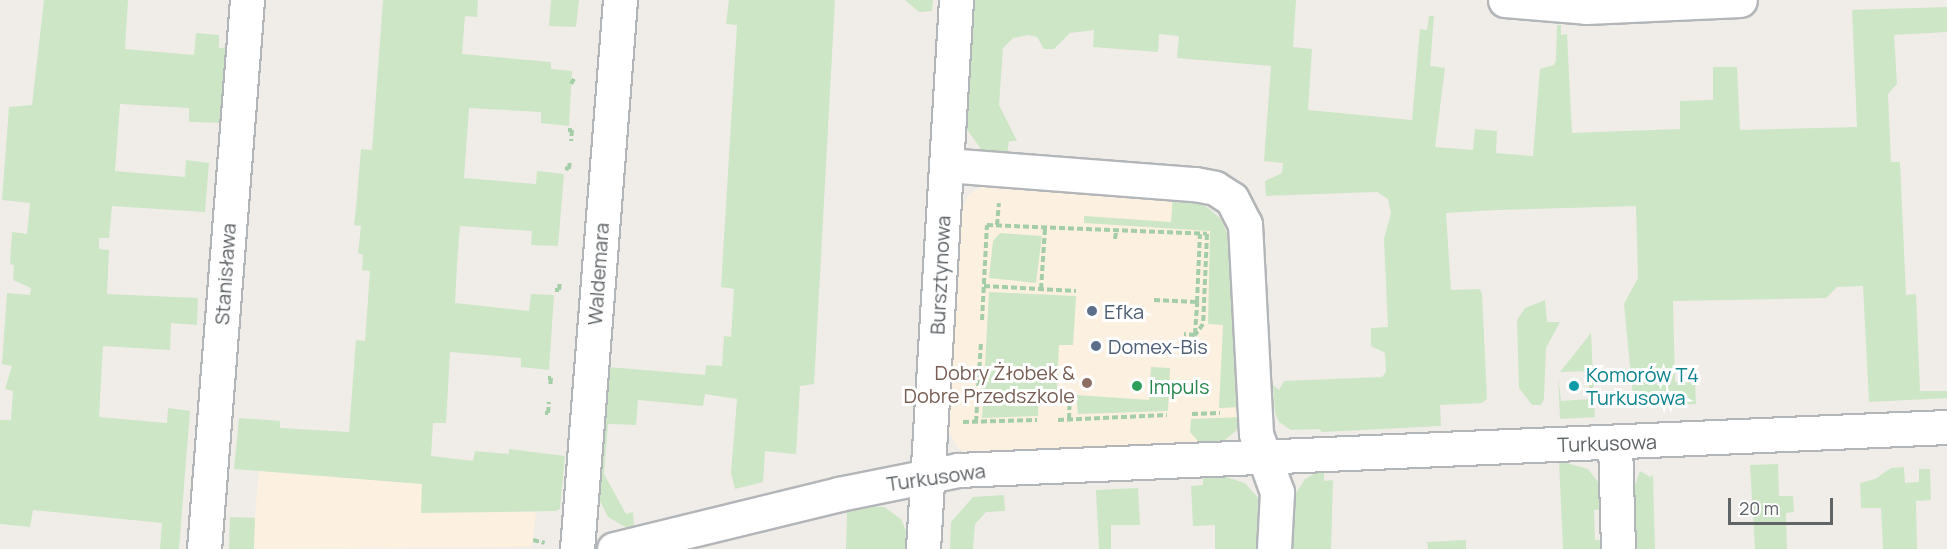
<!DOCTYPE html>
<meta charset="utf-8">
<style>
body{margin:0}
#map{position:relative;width:1947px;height:549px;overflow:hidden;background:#f0ede8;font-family:Manrope,sans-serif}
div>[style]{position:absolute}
.commercial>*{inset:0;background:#fcf0e1}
.green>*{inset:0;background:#cde6c6;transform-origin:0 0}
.path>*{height:4px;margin-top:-2px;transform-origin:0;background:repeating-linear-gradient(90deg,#a4cea7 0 6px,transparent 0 9px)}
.roads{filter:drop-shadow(2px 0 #b3b6b9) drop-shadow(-2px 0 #b3b6b9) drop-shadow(0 2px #b3b6b9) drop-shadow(0 -2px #b3b6b9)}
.street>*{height:33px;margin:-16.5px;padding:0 16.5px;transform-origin:16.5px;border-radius:16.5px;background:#fff}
.dots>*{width:16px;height:16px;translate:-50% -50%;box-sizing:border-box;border:3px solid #fff;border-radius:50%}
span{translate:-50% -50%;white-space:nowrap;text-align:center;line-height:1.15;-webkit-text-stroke:6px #fff;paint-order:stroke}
.street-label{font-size:20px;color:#5f6467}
.service-label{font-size:20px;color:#4e5e75}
.left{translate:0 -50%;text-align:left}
.education-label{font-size:20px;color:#785e54}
.right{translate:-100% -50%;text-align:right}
.culture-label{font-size:20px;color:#0d838f}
.leisure-label{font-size:20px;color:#27864d}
.scale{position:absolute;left:1728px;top:498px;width:105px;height:27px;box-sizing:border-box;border:3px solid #5f6467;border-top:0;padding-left:8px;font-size:18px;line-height:21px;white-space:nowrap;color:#5f6467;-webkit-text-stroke:4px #fff;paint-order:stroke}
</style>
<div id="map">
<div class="commercial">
<i style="clip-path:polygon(988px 183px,1181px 196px,1202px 204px,1221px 219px,1228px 232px,1242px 407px,1230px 437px,1221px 443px,967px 454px,957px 447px,947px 428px,958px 215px,969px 194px)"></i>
<i style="clip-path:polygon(259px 471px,422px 484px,422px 513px,536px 512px,532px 547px,252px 549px)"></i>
</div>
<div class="green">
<i style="clip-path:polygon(44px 0,128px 0,125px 49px,194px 55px,196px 33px,219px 35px,219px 48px,232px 47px,227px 123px,189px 122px,189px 108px,120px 104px,115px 171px,185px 177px,186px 160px,209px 163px,205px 212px,112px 206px,109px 238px,99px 238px,99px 249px,109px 250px,107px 294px,198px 298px,197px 325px,171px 323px,170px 350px,103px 346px,99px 417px,167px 423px,168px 408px,190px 411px,179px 549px,160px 549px,162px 523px,33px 510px,30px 527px,0 524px,0 420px,11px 420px,13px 391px,5px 389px,12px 366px,2px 364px,7px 293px,30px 295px,31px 288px,13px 280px,14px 265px,10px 264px,12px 232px,27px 234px,30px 203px,2px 200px,9px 107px,32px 105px)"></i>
<i style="clip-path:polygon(383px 0,478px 0,477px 17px,465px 16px,462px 54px,551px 62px,551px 69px,572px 71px,569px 126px,541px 123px,541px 112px,469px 108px,464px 178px,536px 184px,537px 171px,564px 174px,558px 246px,531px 245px,532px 231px,460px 226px,457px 265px,455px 303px,529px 311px,531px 294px,554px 295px,549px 370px,521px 367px,521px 358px,450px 352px,446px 423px,433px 423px,431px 456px,473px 461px,475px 451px,509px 454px,509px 449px,565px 456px,560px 509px,556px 511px,421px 513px,422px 484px,234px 469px,239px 418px,280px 421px,280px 428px,349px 432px,356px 340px,365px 341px,370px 271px,362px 270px,363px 255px,358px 253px,361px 226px,354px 225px,356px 208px,361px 149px,372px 150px)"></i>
<i style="clip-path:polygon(551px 0,579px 0,576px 27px,549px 26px)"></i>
<i style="clip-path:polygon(729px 0,835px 0,814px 384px,800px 386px,796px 454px,765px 451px,763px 482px,735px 489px,731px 473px,737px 399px,705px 394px,703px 406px,638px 400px,636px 425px,608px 424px,604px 474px,626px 514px,633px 512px,634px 529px,629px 529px,608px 517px,598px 497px,607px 367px,705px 375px,706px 365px,722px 366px,724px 336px,731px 337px,734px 289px,721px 287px,737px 25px,726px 24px)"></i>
<i style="clip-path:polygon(905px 0,933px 0,932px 11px,919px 12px)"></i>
<i style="clip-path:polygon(974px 0,1296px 0,1293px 47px,1312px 49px,1308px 110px,1412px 120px,1420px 29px,1427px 30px,1429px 16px,1434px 16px,1430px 66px,1445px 68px,1435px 147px,1473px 150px,1475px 129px,1497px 131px,1496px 153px,1533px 156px,1540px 69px,1554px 65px,1556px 60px,1557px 25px,1561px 25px,1561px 35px,1567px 34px,1572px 133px,1680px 129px,1680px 101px,1713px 100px,1713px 67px,1737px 67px,1740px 130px,1857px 127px,1852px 10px,1947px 7px,1947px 32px,1894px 35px,1897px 84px,1888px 94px,1891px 162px,1900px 162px,1906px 295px,1916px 294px,1920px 391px,1947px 391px,1947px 398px,1869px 402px,1863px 286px,1837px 287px,1826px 298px,1673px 301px,1675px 382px,1695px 381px,1696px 404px,1634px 407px,1624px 304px,1638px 278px,1636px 206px,1497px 210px,1446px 213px,1451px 290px,1480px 289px,1482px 294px,1487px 399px,1482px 403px,1440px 405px,1441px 426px,1322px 432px,1319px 429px,1291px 430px,1279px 422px,1275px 413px,1273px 385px,1279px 390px,1284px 381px,1382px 377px,1386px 372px,1385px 353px,1371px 346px,1371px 328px,1388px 327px,1384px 239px,1391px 213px,1388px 199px,1377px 192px,1266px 196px,1265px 181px,1282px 173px,1283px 163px,1264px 161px,1271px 66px,1177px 58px,1179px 36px,1159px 34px,1158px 52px,1093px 47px,1094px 30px,1070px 33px,1054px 49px,1044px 49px,1037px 37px,1029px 35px,1013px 38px,1003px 48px,999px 105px,1017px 141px,1009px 141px,1007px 155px,981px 149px,963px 124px)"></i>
<i style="clip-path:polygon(1173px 195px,1194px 199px,1208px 208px,1221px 219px,1232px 245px,1242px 407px,1219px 408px,1223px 325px,1208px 324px,1210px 231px,1084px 223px,1084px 216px,1171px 222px)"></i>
<i style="clip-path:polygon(1000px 233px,1042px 236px,1036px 283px,989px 278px,993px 241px)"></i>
<i style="clip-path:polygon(989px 292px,1076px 296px,1073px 345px,1059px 345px,1057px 390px,1039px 389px,1038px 416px,982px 418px)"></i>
<i style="clip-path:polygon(1545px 300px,1547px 322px,1560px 322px,1546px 348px,1544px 399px,1541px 405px,1532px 405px,1519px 388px,1517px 320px,1525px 308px)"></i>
<i style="clip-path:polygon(1591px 333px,1595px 417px,1560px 419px,1558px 376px,1561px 401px,1590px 399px,1588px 371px,1560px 372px)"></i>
<i style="clip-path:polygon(1151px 367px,1170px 368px,1168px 411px,1078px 414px,1076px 395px,1149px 400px)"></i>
<i style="clip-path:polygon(1241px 417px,1236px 431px,1221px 443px,1199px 442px,1190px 432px,1191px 419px)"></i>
<i style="clip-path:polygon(1559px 461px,1588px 469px,1598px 482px,1603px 509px,1594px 510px,1595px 540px,1604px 540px,1604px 549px,1563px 549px)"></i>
<i style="clip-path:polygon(1778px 464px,1779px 496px,1793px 496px,1794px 512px,1786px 513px,1787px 549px,1755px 549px,1750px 465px)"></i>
<i style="clip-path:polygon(1904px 467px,1905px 483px,1919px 482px,1919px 469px,1930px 469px,1931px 500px,1916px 501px,1917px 549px,1883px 549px,1881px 508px,1861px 508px,1860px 483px,1875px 479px,1891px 468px)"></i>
<i style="clip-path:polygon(1640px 471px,1650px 477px,1653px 475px,1655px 549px,1632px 549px,1632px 493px)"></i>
<i style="clip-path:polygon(1317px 472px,1324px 472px,1324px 481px,1333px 480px,1331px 549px,1290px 549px,1294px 496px,1305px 479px)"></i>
<i style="clip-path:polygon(1220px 475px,1245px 483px,1259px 499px,1261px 549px,1215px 549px,1215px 525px,1193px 526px,1191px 486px,1203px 485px,1203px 476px)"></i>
<i style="clip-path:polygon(1138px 488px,1140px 525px,1111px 525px,1111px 549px,1099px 549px,1096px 490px)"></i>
<i style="clip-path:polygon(1004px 495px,1005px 511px,986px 512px,975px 524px,973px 549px,950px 549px,951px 522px,973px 497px)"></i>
<i style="clip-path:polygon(872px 507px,884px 507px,901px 519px,906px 531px,905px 549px,846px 549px,847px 512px)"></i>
<i style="left:230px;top:517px;width:25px;height:32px;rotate:2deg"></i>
<i style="clip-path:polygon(1466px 540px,1466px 549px,1428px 549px,1427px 542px)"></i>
</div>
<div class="path">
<i style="left:571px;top:84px;width:8px;rotate:-60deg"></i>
<i style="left:568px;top:130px;width:4px"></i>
<i style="left:572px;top:130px;width:11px;rotate:95deg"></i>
<i style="left:565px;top:168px;width:4px;rotate:14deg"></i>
<i style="left:569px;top:169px;width:9px;rotate:-84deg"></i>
<i style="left:997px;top:225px;width:22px;rotate:-85deg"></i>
<i style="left:1115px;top:239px;width:7px;rotate:-82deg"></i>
<i style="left:984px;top:286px;width:92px;rotate:3.1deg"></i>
<i style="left:1041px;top:289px;width:61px;rotate:-86.2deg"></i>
<i style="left:555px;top:290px;width:4px"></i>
<i style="left:559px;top:290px;width:8px;rotate:-83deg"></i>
<i style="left:1154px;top:300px;width:43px;rotate:2.7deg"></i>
<i style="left:1197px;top:302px;width:68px;rotate:-87.5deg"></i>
<i style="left:982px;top:320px;width:95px;rotate:-87deg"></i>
<i style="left:987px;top:225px;width:220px;rotate:2.3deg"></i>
<i style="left:1207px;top:234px;width:90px;rotate:92.5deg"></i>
<i style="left:1203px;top:324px;width:14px;rotate:126deg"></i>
<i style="left:1195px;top:335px;width:11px;rotate:-175deg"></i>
<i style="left:1195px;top:334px;width:32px;rotate:-86deg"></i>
<i style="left:548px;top:378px;width:3px"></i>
<i style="left:551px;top:378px;width:9px;rotate:96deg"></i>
<i style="left:545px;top:413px;width:3px"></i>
<i style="left:548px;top:413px;width:11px;rotate:-85deg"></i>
<i style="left:1192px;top:414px;width:28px;rotate:-2deg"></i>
<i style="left:1069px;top:419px;width:24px;rotate:-88deg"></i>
<i style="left:1058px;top:420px;width:109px;rotate:-2.6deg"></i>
<i style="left:963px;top:422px;width:74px;rotate:-1.5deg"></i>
<i style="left:976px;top:422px;width:80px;rotate:-86.4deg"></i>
<i style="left:533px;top:540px;width:12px;rotate:14deg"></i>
</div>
<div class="roads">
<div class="street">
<i style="left:1505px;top:0;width:81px;rotate:4.9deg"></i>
<i style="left:1586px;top:7px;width:154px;rotate:-2.6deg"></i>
<i style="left:946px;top:165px;width:250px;rotate:4.4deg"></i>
<i style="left:1195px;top:184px;width:20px;rotate:11deg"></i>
<i style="left:1215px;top:188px;width:20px;rotate:33deg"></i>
<i style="left:1232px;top:199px;width:28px;rotate:63deg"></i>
<i style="left:1245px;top:224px;width:210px;rotate:87deg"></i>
<i style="left:1256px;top:434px;width:62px;rotate:70.1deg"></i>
<i style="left:1277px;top:492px;width:57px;rotate:93deg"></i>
<i style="left:1615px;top:442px;width:107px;rotate:88.4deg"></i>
<i style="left:204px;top:549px;width:551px;rotate:-85.52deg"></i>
<i style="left:577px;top:549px;width:551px;rotate:-85.52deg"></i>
<i style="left:614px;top:549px;width:232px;rotate:-13.7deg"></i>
<i style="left:839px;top:494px;width:121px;rotate:-11.4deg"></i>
<i style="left:958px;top:470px;width:990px;rotate:-2.49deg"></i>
<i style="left:923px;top:549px;width:550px;rotate:-86.56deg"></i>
</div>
</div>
<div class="dots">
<i style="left:1092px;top:311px;background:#5c6f8a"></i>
<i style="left:1096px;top:346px;background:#5c6f8a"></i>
<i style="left:1087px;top:383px;background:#8d6e63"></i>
<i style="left:1137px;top:386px;background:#2e9e5b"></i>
<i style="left:1574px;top:386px;background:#0f9aa8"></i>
</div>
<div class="street-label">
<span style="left:225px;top:274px;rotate:-86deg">Stanisława</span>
<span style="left:598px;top:274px;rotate:-86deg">Waldemara</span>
<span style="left:940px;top:275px;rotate:-87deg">Bursztynowa</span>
<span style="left:1607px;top:443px;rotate:-2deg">Turkusowa</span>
<span style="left:936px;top:477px;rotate:-8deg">Turkusowa</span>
</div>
<div class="service-label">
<span class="left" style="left:1104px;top:311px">Efka</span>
<span class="left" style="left:1108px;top:346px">Domex-Bis</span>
</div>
<div class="education-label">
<span class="right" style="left:1075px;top:384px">Dobry Żłobek &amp;<br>Dobre Przedszkole</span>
</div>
<div class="culture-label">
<span class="left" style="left:1586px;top:386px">Komorów T4<br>Turkusowa</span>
</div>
<div class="leisure-label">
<span class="left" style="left:1149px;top:386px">Impuls</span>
</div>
<div class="scale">20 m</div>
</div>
